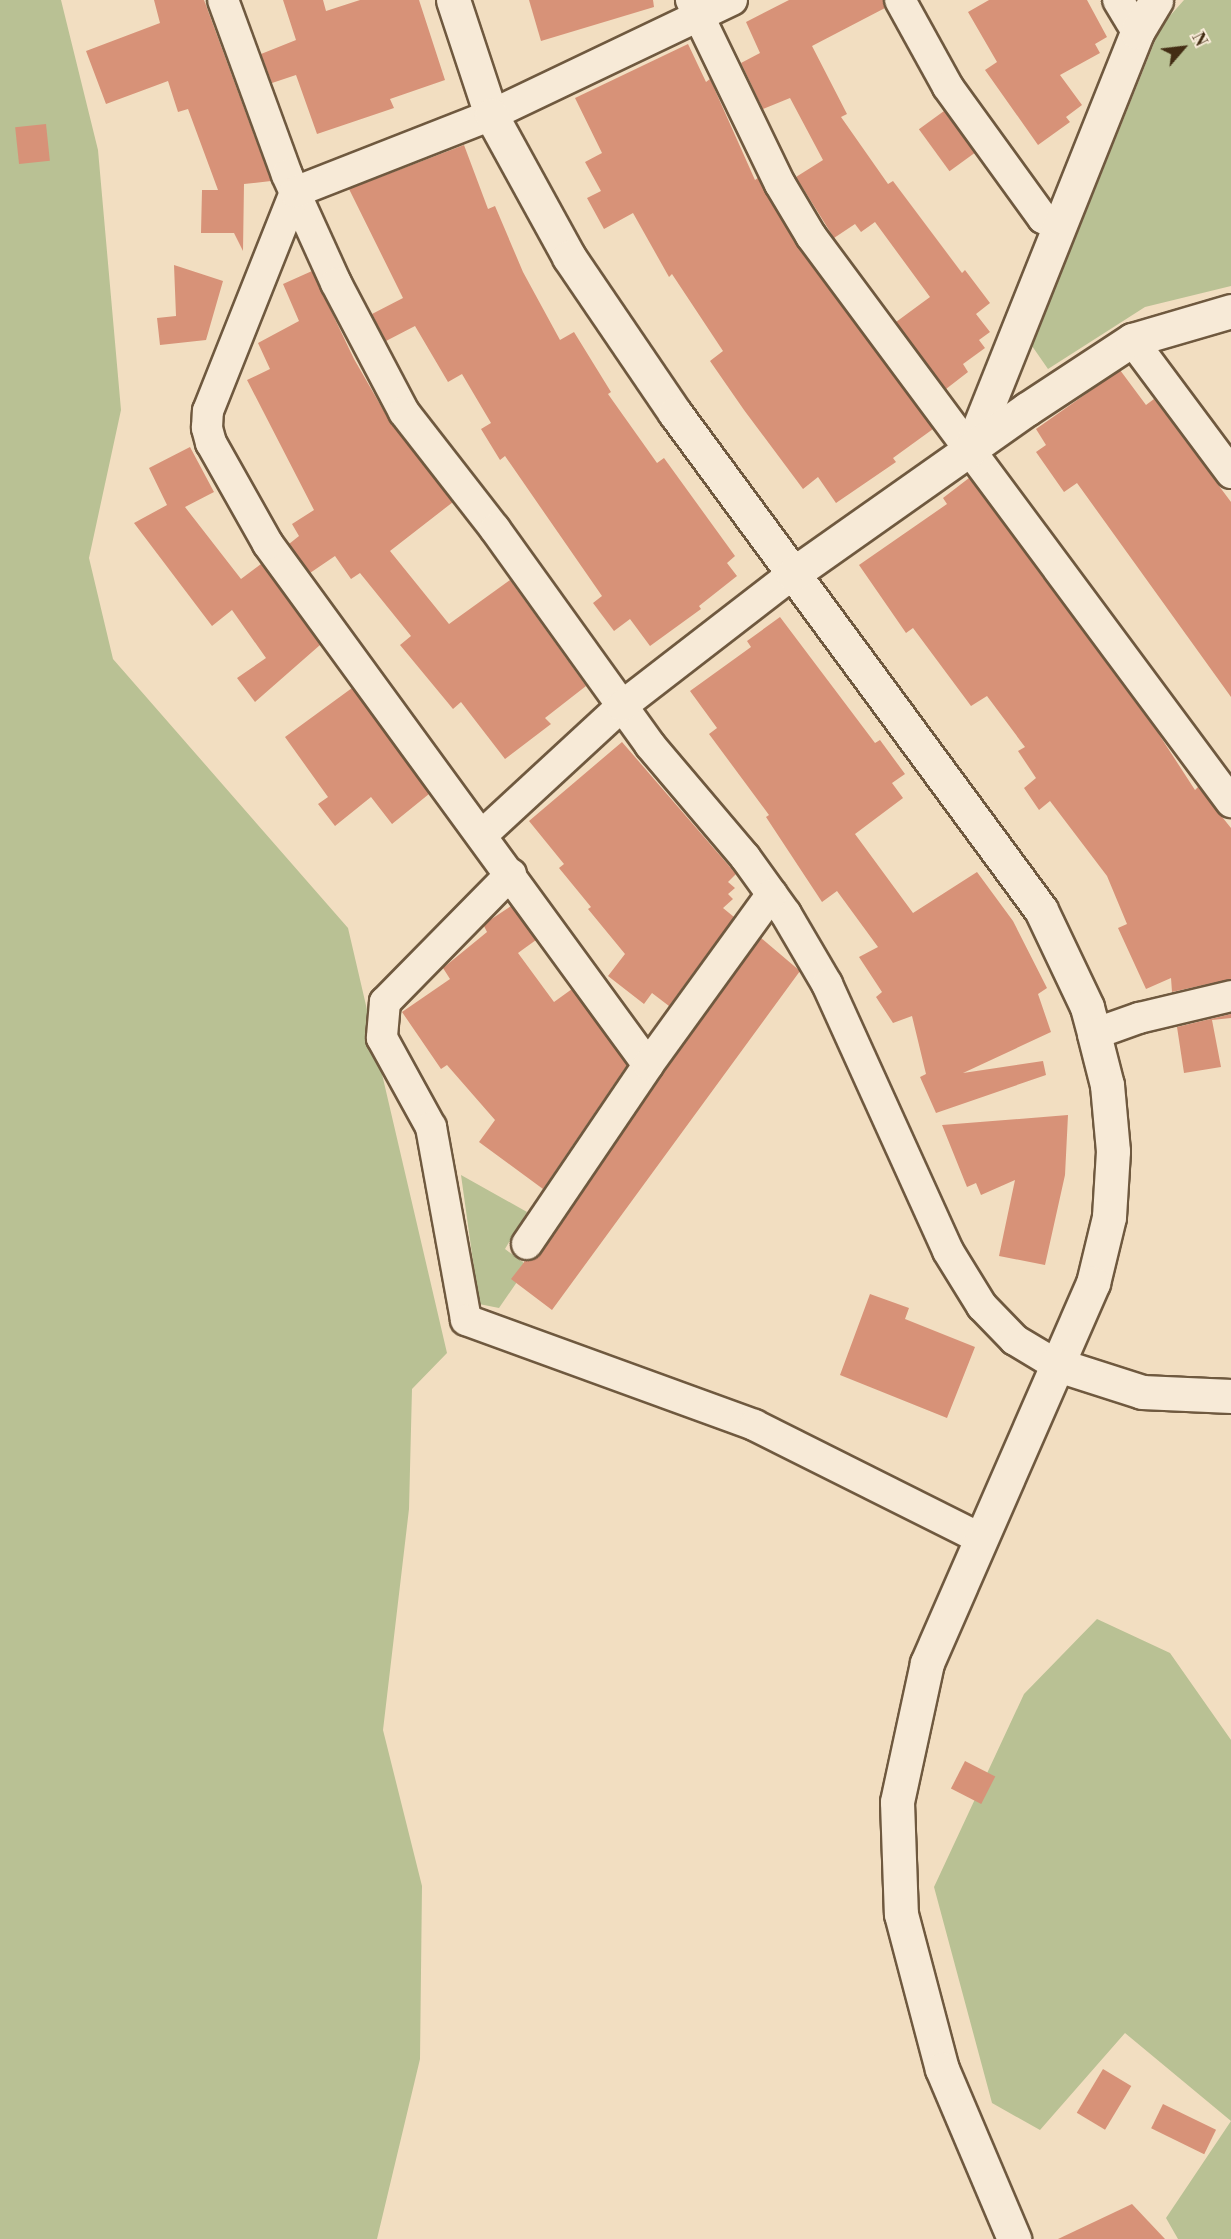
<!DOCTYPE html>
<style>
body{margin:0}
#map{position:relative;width:1231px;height:2239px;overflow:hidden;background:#f2dec1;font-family:"Libre Bodoni",serif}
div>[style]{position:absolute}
.green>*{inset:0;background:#b9c194}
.building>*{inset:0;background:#d79278;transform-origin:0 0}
.roads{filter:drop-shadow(2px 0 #6f593f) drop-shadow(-2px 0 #6f593f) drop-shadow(0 2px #6f593f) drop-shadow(0 -2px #6f593f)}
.street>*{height:30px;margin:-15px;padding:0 15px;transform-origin:15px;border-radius:15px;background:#f7ead7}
.secondary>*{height:33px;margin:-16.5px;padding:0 16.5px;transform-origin:16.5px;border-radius:16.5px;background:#f7ead7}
span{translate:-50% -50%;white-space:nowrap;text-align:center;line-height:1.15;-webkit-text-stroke:4.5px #f7ead7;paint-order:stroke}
.north{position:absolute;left:1153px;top:18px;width:60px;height:60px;-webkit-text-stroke:4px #f7ead7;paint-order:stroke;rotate:62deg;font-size:16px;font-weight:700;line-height:24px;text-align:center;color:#432d14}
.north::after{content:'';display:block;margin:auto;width:21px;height:27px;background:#432d14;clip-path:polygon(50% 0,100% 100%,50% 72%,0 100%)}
</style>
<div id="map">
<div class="green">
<i style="clip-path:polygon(0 0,61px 0,98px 150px,121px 410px,89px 558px,113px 659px,348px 928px,447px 1353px,412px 1389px,409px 1509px,383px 1730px,422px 1886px,420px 2059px,377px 2239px,0 2239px)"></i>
<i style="clip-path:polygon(1184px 0,1231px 0,1231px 286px,1145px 307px,1048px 369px,1032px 346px,1161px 26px)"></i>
<i style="clip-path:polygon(461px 1175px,527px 1212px,505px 1249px,528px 1266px,499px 1308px,479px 1304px)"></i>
<i style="clip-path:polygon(1097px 1619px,1170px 1653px,1231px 1740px,1231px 2239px,1178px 2239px,1166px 2218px,1231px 2121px,1125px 2033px,1040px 2130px,992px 2103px,934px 1887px,1024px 1694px)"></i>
</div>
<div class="building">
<i style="clip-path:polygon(154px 0,204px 0,271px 181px,244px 184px,243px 251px,234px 233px,201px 233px,202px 190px,218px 190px,188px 109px,178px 112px,168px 81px,106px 104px,86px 51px,160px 23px)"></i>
<i style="clip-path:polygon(283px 0,323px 0,326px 11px,360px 0,419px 0,445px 80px,390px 99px,394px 108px,317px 134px,296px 75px,272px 83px,261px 54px,296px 40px)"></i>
<i style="clip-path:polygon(529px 0,653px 0,654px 7px,541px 41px)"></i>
<i style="clip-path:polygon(789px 0,883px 0,885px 8px,812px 46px,847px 114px,841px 117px,888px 184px,893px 181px,962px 273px,965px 270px,990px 303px,976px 314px,990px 332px,979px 340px,985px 348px,963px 364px,968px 372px,946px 389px,896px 322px,930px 297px,875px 222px,861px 232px,855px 224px,834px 238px,796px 177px,823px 160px,790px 98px,763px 109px,741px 63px,760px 53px,746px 22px)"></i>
<i style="clip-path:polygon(989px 0,1087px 0,1107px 37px,1095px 44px,1100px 53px,1060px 75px,1082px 105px,1066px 117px,1070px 122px,1038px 145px,985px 70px,997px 62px,968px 12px)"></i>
<i style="clip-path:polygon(688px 44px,706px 82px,710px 79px,755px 180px,758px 178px,796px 245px,933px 429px,893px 458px,896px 462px,836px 503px,818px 477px,803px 489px,744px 410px,710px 361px,723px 351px,672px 274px,669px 277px,633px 213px,604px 229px,587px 198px,601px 191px,585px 162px,602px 153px,575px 98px)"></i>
<i style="left:944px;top:111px;width:52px;height:31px;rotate:54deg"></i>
<i style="left:46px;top:124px;width:37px;height:31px;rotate:84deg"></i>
<i style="clip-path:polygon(464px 145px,488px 209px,495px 206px,523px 272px,560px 340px,574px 332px,611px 392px,608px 394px,657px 463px,664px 458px,735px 556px,727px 563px,737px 576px,699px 606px,701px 609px,650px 646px,630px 619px,614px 631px,593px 603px,602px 596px,505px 456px,500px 460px,481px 429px,491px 423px,462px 374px,448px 382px,415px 326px,386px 341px,372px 314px,403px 298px,349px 189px)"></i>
<i style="clip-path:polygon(174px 265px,223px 281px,206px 340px,160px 345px,157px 318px,176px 316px)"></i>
<i style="clip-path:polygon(312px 271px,354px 359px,389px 420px,453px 502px,390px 551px,449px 624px,510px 580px,586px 686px,545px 718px,551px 724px,505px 759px,461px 702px,453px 709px,400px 645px,411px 636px,360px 573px,351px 579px,335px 556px,310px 573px,289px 544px,299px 536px,292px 524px,314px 510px,247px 380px,270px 369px,258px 343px,299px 321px,283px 284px)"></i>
<i style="clip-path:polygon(1120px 370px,1146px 405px,1154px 399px,1231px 502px,1231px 697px,1077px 483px,1064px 492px,1036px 452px,1046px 445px,1036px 429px)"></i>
<i style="clip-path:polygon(190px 447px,214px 492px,185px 507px,241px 579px,261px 564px,320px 645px,255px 702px,237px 678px,266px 658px,232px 610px,212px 626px,134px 523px,167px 505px,149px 468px)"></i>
<i style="clip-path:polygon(969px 478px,1158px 733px,1195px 790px,1198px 787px,1231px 828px,1231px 979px,1172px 992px,1171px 978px,1146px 989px,1118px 928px,1127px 924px,1107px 876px,1050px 801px,1039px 810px,1024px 788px,1036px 778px,1018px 751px,1025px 747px,987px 696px,971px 706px,913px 628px,906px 633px,859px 565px,947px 504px,943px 498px)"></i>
<i style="clip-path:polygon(780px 617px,875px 743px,880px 740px,905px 774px,892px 783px,903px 798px,855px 834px,913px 913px,977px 872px,1013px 921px,1047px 988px,1038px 994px,1051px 1032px,963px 1073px,1043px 1061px,1046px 1075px,936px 1113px,920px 1077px,926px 1074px,912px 1016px,893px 1023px,876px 997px,882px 992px,859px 957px,878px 947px,837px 891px,822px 902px,766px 817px,769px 815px,709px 734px,717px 728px,690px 691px,751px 647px,747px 641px)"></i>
<i style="clip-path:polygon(352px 688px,429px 794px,392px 824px,371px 797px,335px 826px,318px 804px,328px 797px,285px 737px)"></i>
<i style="clip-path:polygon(622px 742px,736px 874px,728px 882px,735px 888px,728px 894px,733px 899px,723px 908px,734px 917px,669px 1006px,652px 993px,644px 1004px,608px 976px,625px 954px,588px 909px,591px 907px,559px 868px,564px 864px,529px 821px)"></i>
<i style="clip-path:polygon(511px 906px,536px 940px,518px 953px,554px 1002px,572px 989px,627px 1065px,543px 1189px,479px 1142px,495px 1120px,447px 1065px,441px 1069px,402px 1012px,450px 979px,443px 968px,487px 932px,484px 926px,490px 920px)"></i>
<i style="clip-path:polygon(761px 938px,800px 971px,552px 1310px,511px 1279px,525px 1261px,541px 1254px,662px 1075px)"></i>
<i style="clip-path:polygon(1231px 1014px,1231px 1018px,1212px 1020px,1221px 1067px,1184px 1073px,1177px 1027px)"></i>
<i style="clip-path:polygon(1068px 1115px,1065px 1175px,1045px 1265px,999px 1256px,1015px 1180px,981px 1195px,976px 1183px,967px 1187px,942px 1125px)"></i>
<i style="clip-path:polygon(870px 1294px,909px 1308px,905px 1319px,975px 1347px,947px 1418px,840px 1375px)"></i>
<i style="left:965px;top:1761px;width:34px;height:31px;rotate:27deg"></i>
<i style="left:1103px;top:2069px;width:33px;height:51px;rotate:31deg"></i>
<i style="left:1163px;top:2104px;width:59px;height:27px;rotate:26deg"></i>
<i style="clip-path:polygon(1132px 2204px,1165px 2239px,1058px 2239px)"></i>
</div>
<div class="roads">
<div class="street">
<i style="left:223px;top:0;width:186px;rotate:69.9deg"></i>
<i style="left:287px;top:175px;width:119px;rotate:65.6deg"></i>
<i style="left:336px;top:283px;width:146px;rotate:62.2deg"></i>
<i style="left:404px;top:412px;width:148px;rotate:52.1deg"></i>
<i style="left:495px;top:529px;width:266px;rotate:54.3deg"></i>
<i style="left:650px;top:745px;width:147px;rotate:49.7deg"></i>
<i style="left:745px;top:857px;width:70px;rotate:54.3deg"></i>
<i style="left:786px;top:914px;width:81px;rotate:59.6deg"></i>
<i style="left:827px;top:984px;width:293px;rotate:65.6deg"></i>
<i style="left:948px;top:1251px;width:65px;rotate:58.3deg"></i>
<i style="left:982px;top:1306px;width:47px;rotate:45.9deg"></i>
<i style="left:1015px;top:1340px;width:47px;rotate:31deg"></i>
<i style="left:691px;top:0;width:204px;rotate:64.2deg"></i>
<i style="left:780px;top:184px;width:61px;rotate:59.2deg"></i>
<i style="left:811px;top:236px;width:705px;rotate:53.42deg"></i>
<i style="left:900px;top:0;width:99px;rotate:61.1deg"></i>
<i style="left:948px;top:87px;width:162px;rotate:54.1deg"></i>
<i style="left:1043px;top:218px;width:18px;rotate:29deg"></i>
<i style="left:1118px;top:0;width:37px;rotate:59deg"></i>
<i style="left:1132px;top:340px;width:166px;rotate:53.3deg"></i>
<i style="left:482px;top:835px;width:190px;rotate:-42.7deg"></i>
<i style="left:622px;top:706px;width:216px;rotate:-37.7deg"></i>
<i style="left:511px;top:874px;width:180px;rotate:134.5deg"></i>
<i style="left:385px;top:1002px;width:36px;rotate:95deg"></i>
<i style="left:382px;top:1038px;width:102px;rotate:61.2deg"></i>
<i style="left:431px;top:1127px;width:196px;rotate:79.7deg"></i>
<i style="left:466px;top:1320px;width:307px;rotate:20deg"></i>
<i style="left:754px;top:1425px;width:255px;rotate:26.6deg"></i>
<i style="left:1094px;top:1034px;width:48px;rotate:-19.6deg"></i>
<i style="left:1139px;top:1018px;width:95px;rotate:-13.4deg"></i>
<i style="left:648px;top:1065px;width:645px;rotate:-126.11deg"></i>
<i style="left:268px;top:544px;width:116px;rotate:-119.4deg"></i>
<i style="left:211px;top:443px;width:16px;rotate:-105deg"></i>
<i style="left:207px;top:428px;width:17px;rotate:-87deg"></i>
<i style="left:208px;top:411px;width:236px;rotate:-68.3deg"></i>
<i style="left:295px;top:192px;width:211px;rotate:-21.4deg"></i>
<i style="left:491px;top:115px;width:267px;rotate:-25.5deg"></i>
<i style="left:527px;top:1244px;width:216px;rotate:-55.9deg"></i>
<i style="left:648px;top:1065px;width:211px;rotate:-54.1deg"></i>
</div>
<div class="secondary">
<i style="left:453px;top:0;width:121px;rotate:71.7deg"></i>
<i style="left:491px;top:115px;width:162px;rotate:61.2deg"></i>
<i style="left:569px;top:257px;width:189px;rotate:55.8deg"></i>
<i style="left:675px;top:413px;width:617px;rotate:53.63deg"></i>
<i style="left:1041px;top:910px;width:107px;rotate:64.6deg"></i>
<i style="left:1087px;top:1007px;width:28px;rotate:75deg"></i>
<i style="left:1094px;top:1034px;width:53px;rotate:75.7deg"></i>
<i style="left:1107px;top:1085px;width:66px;rotate:84.8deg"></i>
<i style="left:1113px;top:1151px;width:66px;rotate:93.5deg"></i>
<i style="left:1109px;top:1217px;width:68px;rotate:103.6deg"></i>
<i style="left:1093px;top:1283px;width:415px;rotate:113.6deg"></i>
<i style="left:927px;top:1663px;width:142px;rotate:102.2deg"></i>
<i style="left:897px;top:1802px;width:112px;rotate:88deg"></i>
<i style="left:901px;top:1914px;width:160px;rotate:75.2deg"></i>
<i style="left:942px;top:2069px;width:185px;rotate:67deg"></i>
<i style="left:970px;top:450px;width:450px;rotate:-68.2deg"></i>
<i style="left:1137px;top:32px;width:37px;rotate:-59deg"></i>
<i style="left:793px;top:574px;width:286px;rotate:-35.2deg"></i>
<i style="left:1027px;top:409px;width:126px;rotate:-33.3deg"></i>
<i style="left:1132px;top:340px;width:103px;rotate:-16.3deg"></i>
<i style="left:1055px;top:1364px;width:91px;rotate:17.8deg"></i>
<i style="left:1142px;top:1392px;width:89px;rotate:2.6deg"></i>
</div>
</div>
<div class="north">N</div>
</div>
